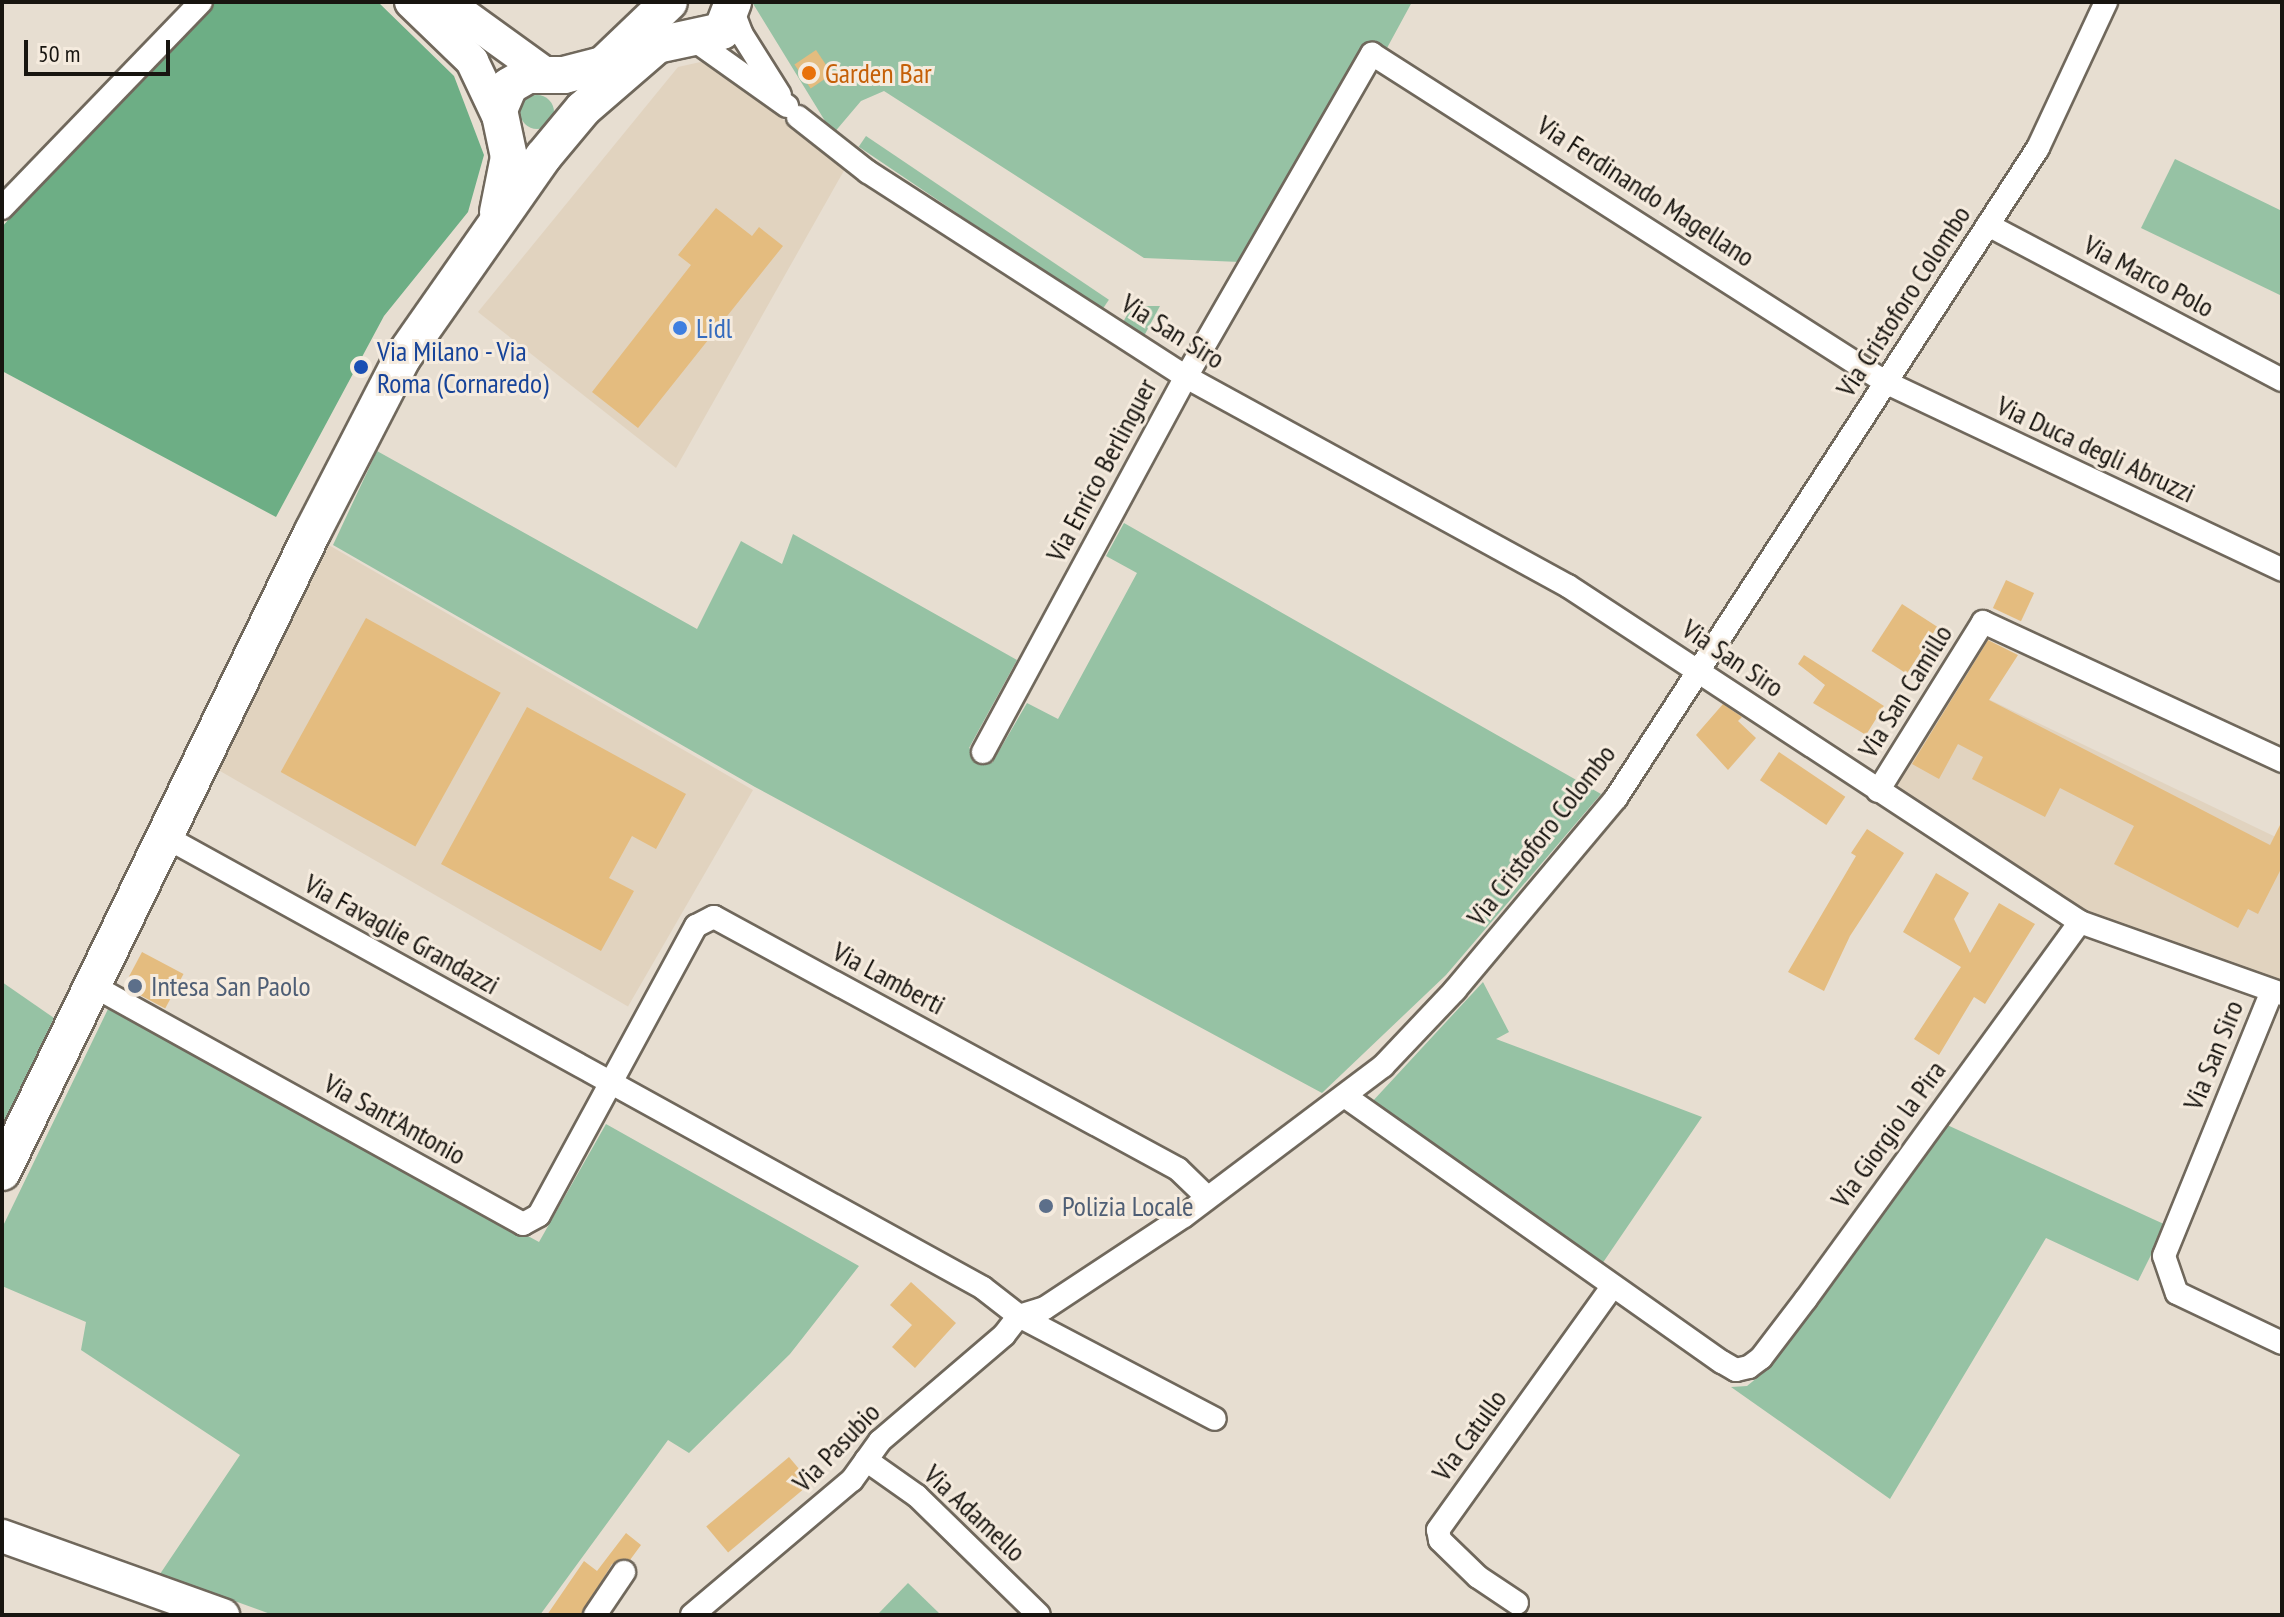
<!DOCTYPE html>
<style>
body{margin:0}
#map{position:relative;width:2284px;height:1617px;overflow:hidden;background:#e7ded1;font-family:"PT Sans Narrow",sans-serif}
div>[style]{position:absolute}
.built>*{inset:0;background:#e1d3bf;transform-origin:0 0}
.green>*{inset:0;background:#96c2a4;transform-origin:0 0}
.round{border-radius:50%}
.forest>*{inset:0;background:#6dae85}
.building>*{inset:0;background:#e4bc7f;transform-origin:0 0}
.roads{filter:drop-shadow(2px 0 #70685c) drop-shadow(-2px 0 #70685c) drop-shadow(0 2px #70685c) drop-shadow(0 -2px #70685c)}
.street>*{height:22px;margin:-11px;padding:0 11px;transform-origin:11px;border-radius:11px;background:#fff}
.secondary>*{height:32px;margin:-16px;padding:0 16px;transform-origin:16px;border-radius:16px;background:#fff}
.primary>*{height:36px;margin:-18px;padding:0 18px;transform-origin:18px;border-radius:18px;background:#fff}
.dots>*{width:22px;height:22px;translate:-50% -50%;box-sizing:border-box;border:4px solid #f5ebde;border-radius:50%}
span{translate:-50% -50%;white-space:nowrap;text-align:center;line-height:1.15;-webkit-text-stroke:6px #f5ebde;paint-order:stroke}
.food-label{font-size:28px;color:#c56008}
.left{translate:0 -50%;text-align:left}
.street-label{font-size:28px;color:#181510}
.shop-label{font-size:28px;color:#366cbe}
.transit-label{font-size:28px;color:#164399}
.service-label{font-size:28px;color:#4e5e75}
.frame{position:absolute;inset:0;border:4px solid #181510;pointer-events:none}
.scale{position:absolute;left:24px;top:40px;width:146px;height:36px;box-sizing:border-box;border:4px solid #181510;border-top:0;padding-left:10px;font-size:24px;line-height:28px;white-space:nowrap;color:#181510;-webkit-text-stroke:6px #f5ebde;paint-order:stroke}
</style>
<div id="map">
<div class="built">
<i style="clip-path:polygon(705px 61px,846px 167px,676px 468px,478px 312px,678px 67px)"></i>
<i style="left:320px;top:540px;width:500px;height:250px;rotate:30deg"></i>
<i style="clip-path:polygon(1953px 682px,2282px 840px,2282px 986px,2081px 917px,1888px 789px)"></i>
</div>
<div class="green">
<i style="clip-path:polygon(752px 2px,1412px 2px,1387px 48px,1360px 49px,1240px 262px,1144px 258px,884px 91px,861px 101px,833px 134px)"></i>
<i class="round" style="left:520px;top:95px;width:34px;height:34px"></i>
<i style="left:866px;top:136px;width:293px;height:13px;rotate:34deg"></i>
<i style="clip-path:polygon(2175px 159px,2282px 211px,2282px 296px,2141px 228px)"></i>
<i style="clip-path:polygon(1132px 306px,1160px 306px,1144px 336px,1122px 324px)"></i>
<i style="clip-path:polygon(377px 451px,697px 629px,741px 541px,782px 564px,793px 534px,1017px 660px,969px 748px,992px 763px,1027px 703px,1058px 719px,1137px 573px,1106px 556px,1124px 523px,1601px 794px,1446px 975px,1322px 1093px,755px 787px,333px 545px)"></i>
<i style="clip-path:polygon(2px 982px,54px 1018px,2px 1127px)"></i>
<i style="clip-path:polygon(1483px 982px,1509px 1032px,1496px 1039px,1702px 1117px,1602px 1264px,1371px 1103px)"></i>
<i style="clip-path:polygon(108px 1009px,539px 1242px,606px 1124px,859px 1266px,790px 1354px,689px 1453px,668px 1440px,540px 1615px,273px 1615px,160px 1574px,240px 1455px,81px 1350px,86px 1322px,2px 1286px,2px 1228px)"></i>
<i style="clip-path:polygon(1945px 1124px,2166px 1225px,2138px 1281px,2046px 1238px,1890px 1499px,1731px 1387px,1747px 1386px,1763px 1373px)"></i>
<i style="clip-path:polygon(908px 1583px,941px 1615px,877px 1615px)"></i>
</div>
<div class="forest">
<i style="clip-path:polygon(214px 2px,378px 2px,454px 76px,484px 155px,468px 212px,384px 316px,276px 517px,2px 371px,2px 227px,78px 140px)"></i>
</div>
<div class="building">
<i style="left:816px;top:50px;width:29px;height:26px;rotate:56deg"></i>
<i style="clip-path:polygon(716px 208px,752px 236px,759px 227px,783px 246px,638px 428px,592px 392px,691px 265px,678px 255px)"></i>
<i style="left:2006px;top:580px;width:31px;height:31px;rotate:25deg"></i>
<i style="left:1902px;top:604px;width:42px;height:56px;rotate:33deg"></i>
<i style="left:366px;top:618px;width:154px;height:176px;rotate:29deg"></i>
<i style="clip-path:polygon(1988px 640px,2018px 655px,1989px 700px,2270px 845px,2282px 821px,2282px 867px,2258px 914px,2248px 909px,2238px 928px,2114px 864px,2134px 826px,2060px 788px,2045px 817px,1972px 779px,1983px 757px,1958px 744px,1939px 779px,1912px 764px)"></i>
<i style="clip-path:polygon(1804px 655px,1884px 706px,1866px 735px,1813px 703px,1825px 685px,1798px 664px)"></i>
<i style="clip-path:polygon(1723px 704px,1742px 717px,1738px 721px,1756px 738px,1728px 770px,1696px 735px)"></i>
<i style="clip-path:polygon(527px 707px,686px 794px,656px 849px,632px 836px,609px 878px,634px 891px,601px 951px,441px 864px)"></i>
<i style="left:1779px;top:752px;width:80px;height:34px;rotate:34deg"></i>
<i style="clip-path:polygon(1867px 829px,1904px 853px,1850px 936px,1824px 991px,1788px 972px,1856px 856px,1851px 853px)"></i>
<i style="clip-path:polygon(1936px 873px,1969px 893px,1954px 919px,1970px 953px,1999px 903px,2035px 924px,1985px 1004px,1974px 997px,1939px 1055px,1914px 1039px,1961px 967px,1903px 932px)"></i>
<i style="left:142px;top:952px;width:47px;height:39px;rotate:28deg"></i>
<i style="clip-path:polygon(911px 1282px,956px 1323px,915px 1368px,892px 1347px,912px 1325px,890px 1305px)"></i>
<i style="left:789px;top:1457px;width:34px;height:108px;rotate:50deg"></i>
<i style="clip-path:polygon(626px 1533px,641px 1545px,630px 1560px,612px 1564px,581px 1615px,547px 1615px,584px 1561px,597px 1571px)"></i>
</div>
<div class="roads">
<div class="street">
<i style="left:732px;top:9px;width:26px;rotate:69deg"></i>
<i style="left:741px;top:33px;width:73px;rotate:57.8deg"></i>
<i style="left:690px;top:37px;width:119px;rotate:35.4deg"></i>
<i style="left:798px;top:117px;width:89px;rotate:38.2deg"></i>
<i style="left:868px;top:172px;width:378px;rotate:32.8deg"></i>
<i style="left:1186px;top:377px;width:435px;rotate:28.7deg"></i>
<i style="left:1568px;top:586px;width:612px;rotate:33.27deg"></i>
<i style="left:2080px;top:922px;width:214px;rotate:19.6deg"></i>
<i style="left:2px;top:208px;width:286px;rotate:-46deg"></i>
<i style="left:1988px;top:225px;width:332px;rotate:27.8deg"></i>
<i style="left:983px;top:752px;width:426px;rotate:-61.6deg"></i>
<i style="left:1186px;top:377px;width:373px;rotate:-60.1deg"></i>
<i style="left:1372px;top:54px;width:609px;rotate:32.59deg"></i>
<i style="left:1885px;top:382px;width:439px;rotate:25.3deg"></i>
<i style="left:1878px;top:791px;width:199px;rotate:-58.1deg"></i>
<i style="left:1983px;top:622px;width:330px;rotate:24.9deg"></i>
<i style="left:164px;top:836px;width:935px;rotate:28.89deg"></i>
<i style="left:983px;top:1288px;width:46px;rotate:37.9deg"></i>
<i style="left:1019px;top:1316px;width:221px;rotate:27.7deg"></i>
<i style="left:90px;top:984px;width:495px;rotate:29deg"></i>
<i style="left:523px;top:1224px;width:18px;rotate:-29deg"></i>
<i style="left:539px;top:1215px;width:329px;rotate:-61.5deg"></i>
<i style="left:696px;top:926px;width:20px;rotate:-27deg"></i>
<i style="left:714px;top:917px;width:528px;rotate:28.51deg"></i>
<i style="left:1178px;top:1169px;width:39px;rotate:44deg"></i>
<i style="left:2272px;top:991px;width:286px;rotate:112.2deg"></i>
<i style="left:2164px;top:1256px;width:39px;rotate:71deg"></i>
<i style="left:2177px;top:1293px;width:116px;rotate:25.5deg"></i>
<i style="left:1346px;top:1097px;width:460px;rotate:35.2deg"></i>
<i style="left:1722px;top:1362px;width:16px;rotate:30deg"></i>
<i style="left:1736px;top:1370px;width:13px;rotate:-13deg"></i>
<i style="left:1749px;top:1367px;width:15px;rotate:-37deg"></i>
<i style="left:1761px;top:1358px;width:74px;rotate:-52.7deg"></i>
<i style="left:1806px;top:1299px;width:466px;rotate:-54deg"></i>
<i style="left:1019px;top:1316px;width:27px;rotate:-17deg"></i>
<i style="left:1045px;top:1308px;width:167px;rotate:-33.5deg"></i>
<i style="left:1184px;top:1216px;width:249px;rotate:-37deg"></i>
<i style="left:1383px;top:1066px;width:105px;rotate:-46.5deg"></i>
<i style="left:1455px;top:990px;width:251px;rotate:-50deg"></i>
<i style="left:1616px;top:798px;width:775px;rotate:-57.01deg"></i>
<i style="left:2038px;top:148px;width:161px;rotate:-65deg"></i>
<i style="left:866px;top:1460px;width:62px;rotate:35.2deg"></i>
<i style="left:917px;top:1496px;width:170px;rotate:44.3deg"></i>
<i style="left:1517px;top:1603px;width:47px;rotate:-146.3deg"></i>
<i style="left:1478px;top:1577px;width:53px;rotate:-135.8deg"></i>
<i style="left:1440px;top:1540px;width:10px;rotate:-101deg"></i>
<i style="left:1438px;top:1530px;width:300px;rotate:-54.4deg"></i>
<i style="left:595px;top:1615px;width:52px;rotate:-56deg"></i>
<i style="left:692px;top:1615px;width:209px;rotate:-40.2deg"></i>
<i style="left:852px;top:1480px;width:48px;rotate:-54.3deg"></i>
<i style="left:880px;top:1441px;width:163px;rotate:-40.5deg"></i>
<i style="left:1004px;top:1335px;width:24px;rotate:-52deg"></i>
</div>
<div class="secondary">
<i style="left:411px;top:2px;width:85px;rotate:44deg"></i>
<i style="left:472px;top:61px;width:65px;rotate:64.6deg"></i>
<i style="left:446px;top:2px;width:128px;rotate:35.8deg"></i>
<i style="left:2px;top:1536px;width:235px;rotate:19.7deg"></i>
</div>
<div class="primary">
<i style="left:498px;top:212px;width:56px;rotate:-78.7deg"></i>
<i style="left:509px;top:157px;width:48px;rotate:-102deg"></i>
<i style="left:499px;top:110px;width:26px;rotate:-67deg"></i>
<i style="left:509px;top:86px;width:22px;rotate:-30deg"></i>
<i style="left:528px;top:75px;width:36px"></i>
<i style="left:564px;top:75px;width:40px;rotate:-14.4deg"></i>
<i style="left:603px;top:65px;width:91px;rotate:-43.7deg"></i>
<i style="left:2px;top:1172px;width:712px;rotate:-64.12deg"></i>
<i style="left:313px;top:531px;width:196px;rotate:-62.7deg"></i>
<i style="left:403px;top:357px;width:244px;rotate:-55deg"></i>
<i style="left:543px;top:157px;width:62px;rotate:-50.2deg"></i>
<i style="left:583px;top:109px;width:98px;rotate:-40.9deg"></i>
<i style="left:657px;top:45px;width:66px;rotate:-12.2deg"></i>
<i style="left:722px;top:31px;width:31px;rotate:-69deg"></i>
</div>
</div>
<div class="dots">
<i style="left:809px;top:73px;background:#e8710a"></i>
<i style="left:680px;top:328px;background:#3f7fe0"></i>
<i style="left:361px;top:367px;background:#1a4fb4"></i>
<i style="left:135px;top:986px;background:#5c6f8a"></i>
<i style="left:1046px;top:1206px;background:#5c6f8a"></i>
</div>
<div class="food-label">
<span class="left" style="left:825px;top:73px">Garden Bar</span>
</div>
<div class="street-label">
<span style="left:1646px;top:191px;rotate:33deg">Via Ferdinando Magellano</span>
<span style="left:2149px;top:276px;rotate:28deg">Via Marco Polo</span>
<span style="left:1903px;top:301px;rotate:-57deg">Via Cristoforo Colombo</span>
<span style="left:1173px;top:331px;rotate:32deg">Via San Siro</span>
<span style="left:2096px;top:449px;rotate:25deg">Via Duca degli Abruzzi</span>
<span style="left:1101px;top:470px;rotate:-62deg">Via Enrico Berlinguer</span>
<span style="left:1733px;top:658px;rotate:34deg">Via San Siro</span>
<span style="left:1905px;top:691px;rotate:-58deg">Via San Camillo</span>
<span style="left:1541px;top:835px;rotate:-52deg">Via Cristoforo Colombo</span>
<span style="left:402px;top:934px;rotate:29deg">Via Favaglie Grandazzi</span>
<span style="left:889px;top:978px;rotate:28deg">Via Lamberti</span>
<span style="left:2213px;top:1055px;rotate:-68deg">Via San Siro</span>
<span style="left:395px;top:1119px;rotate:29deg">Via Sant'Antonio</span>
<span style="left:1888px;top:1134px;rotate:-54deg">Via Giorgio la Pira</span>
<span style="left:1469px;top:1435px;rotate:-54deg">Via Catullo</span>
<span style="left:836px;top:1447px;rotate:-46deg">Via Pasubio</span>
<span style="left:975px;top:1513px;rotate:43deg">Via Adamello</span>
</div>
<div class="shop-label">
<span class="left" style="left:696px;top:328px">Lidl</span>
</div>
<div class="transit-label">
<span class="left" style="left:377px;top:367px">Via Milano - Via<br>Roma (Cornaredo)</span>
</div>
<div class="service-label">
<span class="left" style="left:151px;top:986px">Intesa San Paolo</span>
<span class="left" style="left:1062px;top:1206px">Polizia Locale</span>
</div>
<div class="frame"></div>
<div class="scale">50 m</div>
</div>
